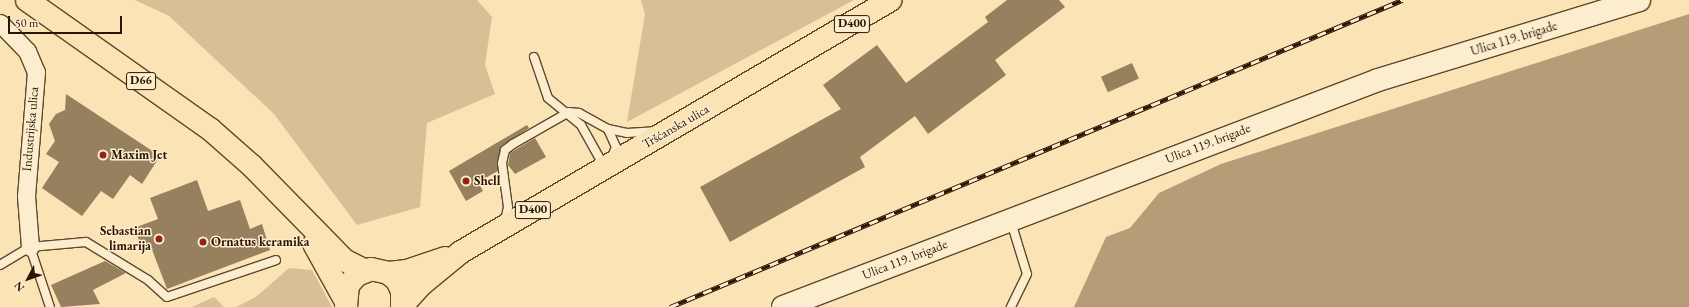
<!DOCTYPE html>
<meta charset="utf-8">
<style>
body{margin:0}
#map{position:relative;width:1689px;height:307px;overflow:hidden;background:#fae3b5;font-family:"EB Garamond",serif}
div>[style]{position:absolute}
.green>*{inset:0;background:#d7c096}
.water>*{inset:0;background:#b49d77}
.building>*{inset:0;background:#97805e;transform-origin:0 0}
.roads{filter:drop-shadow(1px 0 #60482d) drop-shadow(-1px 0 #60482d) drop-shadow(0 1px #60482d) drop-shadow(0 -1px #60482d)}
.lane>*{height:8px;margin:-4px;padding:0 4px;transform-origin:4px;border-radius:4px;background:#fcedcf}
.street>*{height:17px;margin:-8.5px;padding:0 8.5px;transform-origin:8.5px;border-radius:8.5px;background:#fcedcf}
.secondary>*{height:22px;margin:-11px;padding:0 11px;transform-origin:11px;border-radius:11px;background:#fcedcf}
.primary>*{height:22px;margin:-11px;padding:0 11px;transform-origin:11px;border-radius:11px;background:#fae3b5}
.rail>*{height:4.5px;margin-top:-2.25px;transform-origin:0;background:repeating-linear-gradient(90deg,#fcedcf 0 9px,#2c1500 0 18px);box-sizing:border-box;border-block:1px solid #2c1500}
.dots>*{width:11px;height:11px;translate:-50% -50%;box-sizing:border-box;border:2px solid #fcedcf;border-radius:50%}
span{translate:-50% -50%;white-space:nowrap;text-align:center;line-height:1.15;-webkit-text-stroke:3px #fcedcf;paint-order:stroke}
.shield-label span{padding:1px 3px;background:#fcedcf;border:1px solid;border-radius:3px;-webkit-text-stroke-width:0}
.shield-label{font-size:12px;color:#2c1500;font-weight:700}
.street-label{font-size:13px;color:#2c1500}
.poi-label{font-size:13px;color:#2c1500;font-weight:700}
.left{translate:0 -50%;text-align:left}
.right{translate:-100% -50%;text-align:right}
.north{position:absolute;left:8px;top:259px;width:40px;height:40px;-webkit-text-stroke:3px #fcedcf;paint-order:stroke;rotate:229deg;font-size:11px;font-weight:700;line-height:16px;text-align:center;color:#2c1500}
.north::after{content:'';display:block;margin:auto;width:14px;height:18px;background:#2c1500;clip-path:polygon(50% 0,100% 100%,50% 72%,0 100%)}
.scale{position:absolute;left:8px;top:16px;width:114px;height:18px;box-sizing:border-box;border:2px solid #2c1500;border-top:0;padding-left:5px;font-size:12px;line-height:14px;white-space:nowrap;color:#2c1500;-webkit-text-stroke:3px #fcedcf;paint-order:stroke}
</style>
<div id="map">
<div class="green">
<i style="clip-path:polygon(135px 0,477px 0,492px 17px,485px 65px,495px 94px,427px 123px,420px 207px,357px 225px,274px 114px,169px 16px)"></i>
<i style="clip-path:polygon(641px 0,854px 0,627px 122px,645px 14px)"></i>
<i style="clip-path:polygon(289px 268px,312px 270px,332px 307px,236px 307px,256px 297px)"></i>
<i style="clip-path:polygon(214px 297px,224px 307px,192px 307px)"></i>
</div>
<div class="water">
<i style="clip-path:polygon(1689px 14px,1689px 307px,1074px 307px,1106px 237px,1130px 228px,1159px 193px,1221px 164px)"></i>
</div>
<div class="building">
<i style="clip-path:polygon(1007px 0,1059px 0,1065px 7px,995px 60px,1006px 75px,928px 134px,915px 116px,860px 157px,865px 167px,730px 242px,700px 187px,841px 109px,823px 85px,877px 45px,906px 83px,988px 22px,985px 17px)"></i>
<i style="left:1132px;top:63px;width:17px;height:34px;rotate:66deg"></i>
<i style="clip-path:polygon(66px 94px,160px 156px,142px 184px,130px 175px,113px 199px,101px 191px,82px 216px,42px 188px,59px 162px,46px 154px,55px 141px,49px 124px,56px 114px,65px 110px)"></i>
<i style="clip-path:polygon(527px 125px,529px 128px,501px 146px,498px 171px,478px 182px,483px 191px,466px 201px,449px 171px)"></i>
<i style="clip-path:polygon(535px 138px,546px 157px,515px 174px,508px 165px,510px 153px)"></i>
<i style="clip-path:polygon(197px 180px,208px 211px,240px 200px,250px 229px,262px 224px,270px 250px,167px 289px,151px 247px,143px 250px,134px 228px,158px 219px,150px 198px)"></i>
<i style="clip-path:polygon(105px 261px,126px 273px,93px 290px,100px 304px,61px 307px,51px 285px)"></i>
</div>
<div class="roads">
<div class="lane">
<i style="left:534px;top:57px;width:43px;rotate:71.1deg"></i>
<i style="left:548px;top:98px;width:43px;rotate:39.3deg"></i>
<i style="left:581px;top:125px;width:49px;rotate:60.8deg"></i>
<i style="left:608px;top:129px;width:19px;rotate:12deg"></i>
<i style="left:627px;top:133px;width:27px;rotate:-4deg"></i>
<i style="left:505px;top:221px;width:14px;rotate:-78deg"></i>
<i style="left:508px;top:207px;width:44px;rotate:-97.8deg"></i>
<i style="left:502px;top:163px;width:13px;rotate:-77deg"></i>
<i style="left:505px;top:150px;width:10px;rotate:-37deg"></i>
<i style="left:513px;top:144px;width:64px;rotate:-29.7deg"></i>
<i style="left:569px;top:112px;width:10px;rotate:6deg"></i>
<i style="left:579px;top:113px;width:33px;rotate:29deg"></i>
<i style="left:608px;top:129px;width:20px;rotate:66deg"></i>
<i style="left:616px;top:147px;width:11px;rotate:112deg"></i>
<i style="left:1011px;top:222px;width:54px;rotate:72.9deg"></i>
<i style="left:1027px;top:274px;width:37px;rotate:116deg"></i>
<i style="left:30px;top:247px;width:63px;rotate:71.6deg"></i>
<i style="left:0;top:265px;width:35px;rotate:-31deg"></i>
<i style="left:30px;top:247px;width:56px;rotate:-5.1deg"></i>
<i style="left:86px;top:242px;width:73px;rotate:31.5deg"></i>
<i style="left:148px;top:280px;width:25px;rotate:42deg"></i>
<i style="left:167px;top:297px;width:115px;rotate:-18.7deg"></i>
</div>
<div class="street">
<i style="left:0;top:23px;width:39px;rotate:46deg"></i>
<i style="left:27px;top:51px;width:23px;rotate:67deg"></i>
<i style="left:36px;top:72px;width:124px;rotate:94.6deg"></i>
<i style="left:26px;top:196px;width:51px;rotate:85.5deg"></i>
</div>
<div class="secondary">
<i style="left:783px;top:307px;width:637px;rotate:-20.88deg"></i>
<i style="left:1378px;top:80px;width:273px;rotate:-17deg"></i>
</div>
<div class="primary">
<i style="left:27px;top:0;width:224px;rotate:35.2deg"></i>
<i style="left:210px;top:129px;width:56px;rotate:41.4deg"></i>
<i style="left:252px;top:166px;width:132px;rotate:45.6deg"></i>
<i style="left:344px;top:260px;width:25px;rotate:27deg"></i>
<i style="left:314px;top:244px;width:64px;rotate:61deg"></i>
<i style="left:388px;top:273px;width:19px;rotate:-6deg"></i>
<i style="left:407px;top:271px;width:40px;rotate:-18.9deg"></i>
<i style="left:402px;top:306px;width:30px;rotate:-48deg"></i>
<i style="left:422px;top:284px;width:50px;rotate:-39.4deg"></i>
<i style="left:461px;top:252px;width:498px;rotate:-30.4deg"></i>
<i style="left:346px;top:307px;width:22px;rotate:-85deg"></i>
<i style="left:348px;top:285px;width:13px;rotate:-48deg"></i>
<i style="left:357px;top:275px;width:15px;rotate:-23deg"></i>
<i style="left:371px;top:269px;width:17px;rotate:13deg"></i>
<i style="left:388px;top:273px;width:11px;rotate:38deg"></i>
<i style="left:397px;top:280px;width:12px;rotate:66deg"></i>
<i style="left:402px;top:291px;width:16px;rotate:90deg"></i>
</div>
</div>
<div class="rail">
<i style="left:670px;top:307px;width:794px;rotate:-22.75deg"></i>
</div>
<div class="dots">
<i style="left:103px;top:155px;background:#8f2418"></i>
<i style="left:466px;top:181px;background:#8f2418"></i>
<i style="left:159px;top:239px;background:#8f2418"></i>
<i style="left:203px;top:242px;background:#8f2418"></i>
</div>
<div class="shield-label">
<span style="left:852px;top:24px">D400</span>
<span style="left:141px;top:81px">D66</span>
<span style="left:533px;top:210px">D400</span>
</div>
<div class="street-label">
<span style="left:1514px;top:39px;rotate:-17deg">Ulica 119. brigade</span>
<span style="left:676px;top:127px;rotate:-30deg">Tršćanska ulica</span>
<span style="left:31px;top:129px;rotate:-85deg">Industrijska ulica</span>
<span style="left:1208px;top:144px;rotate:-21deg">Ulica 119. brigade</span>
<span style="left:905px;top:260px;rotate:-21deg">Ulica 119. brigade</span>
</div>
<div class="poi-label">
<span class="left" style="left:111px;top:155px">Maxim Jet</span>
<span class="left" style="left:474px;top:181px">Shell</span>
<span class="right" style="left:151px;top:239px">Sebastian<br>limarija</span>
<span class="left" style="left:211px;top:242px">Ornatus keramika</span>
</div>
<div class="north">N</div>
<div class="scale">50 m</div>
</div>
